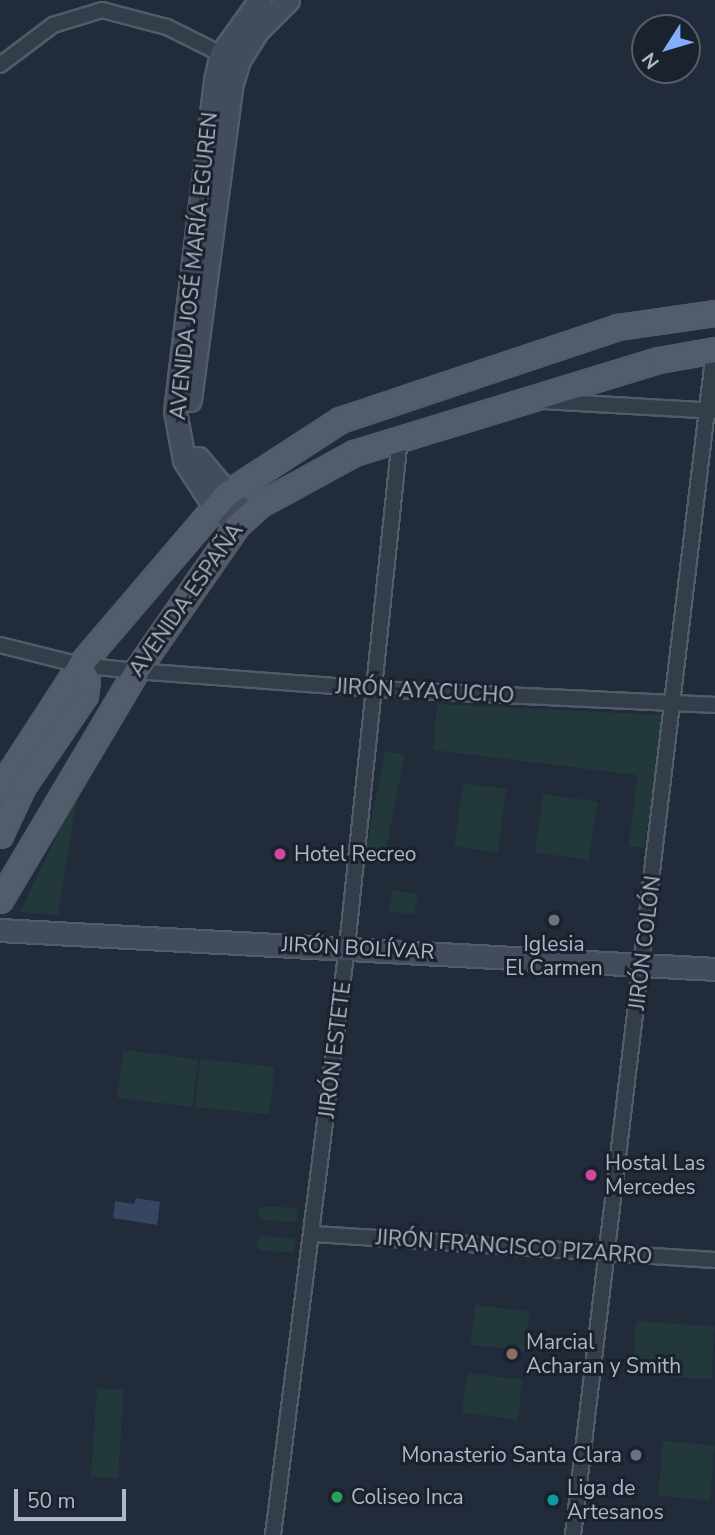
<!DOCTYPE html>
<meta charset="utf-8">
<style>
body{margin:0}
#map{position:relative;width:715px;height:1535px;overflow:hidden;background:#212b3a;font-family:"Nunito Sans",sans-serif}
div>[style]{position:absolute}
.green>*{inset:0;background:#23383b;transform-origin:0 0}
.water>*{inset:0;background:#344661}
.roads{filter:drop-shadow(2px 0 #525b68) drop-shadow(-2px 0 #525b68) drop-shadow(0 2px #525b68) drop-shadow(0 -2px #525b68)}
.street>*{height:14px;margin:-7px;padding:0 7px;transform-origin:7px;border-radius:7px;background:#343d4a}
.secondary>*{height:21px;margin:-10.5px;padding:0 10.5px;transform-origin:10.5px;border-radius:10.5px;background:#424c5d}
.primary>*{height:23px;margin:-11.5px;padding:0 11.5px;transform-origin:11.5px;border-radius:11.5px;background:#525c6a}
.dots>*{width:19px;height:19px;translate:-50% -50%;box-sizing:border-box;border:4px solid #1a222e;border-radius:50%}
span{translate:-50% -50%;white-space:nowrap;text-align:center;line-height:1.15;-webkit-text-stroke:6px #1a222e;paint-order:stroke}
.street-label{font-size:21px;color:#afb8c6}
.poi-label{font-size:21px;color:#afb8c6}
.left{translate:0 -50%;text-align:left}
.right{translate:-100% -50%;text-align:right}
.north{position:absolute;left:631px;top:14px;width:70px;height:70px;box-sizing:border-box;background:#1a222e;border:2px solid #565e6b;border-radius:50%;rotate:233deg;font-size:19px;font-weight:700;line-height:28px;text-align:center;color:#afb8c6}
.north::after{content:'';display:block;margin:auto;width:24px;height:32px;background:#81aff9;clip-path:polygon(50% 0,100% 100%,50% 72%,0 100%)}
.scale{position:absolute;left:14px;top:1489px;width:112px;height:32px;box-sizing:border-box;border:4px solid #afb8c6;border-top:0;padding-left:9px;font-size:21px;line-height:24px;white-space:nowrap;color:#afb8c6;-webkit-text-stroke:5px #1a222e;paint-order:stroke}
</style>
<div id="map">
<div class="green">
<i style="clip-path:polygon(437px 704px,662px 715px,645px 848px,629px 846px,637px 775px,433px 750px)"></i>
<i style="left:385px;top:751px;width:20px;height:112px;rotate:11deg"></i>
<i style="left:463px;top:783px;width:44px;height:64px;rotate:8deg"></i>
<i style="clip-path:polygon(79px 789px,58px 915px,20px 912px)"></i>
<i style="left:543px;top:794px;width:55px;height:59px;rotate:8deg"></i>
<i style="left:392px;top:890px;width:26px;height:21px;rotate:9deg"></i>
<i style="left:123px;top:1050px;width:76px;height:48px;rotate:7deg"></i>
<i style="left:200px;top:1059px;width:75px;height:48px;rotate:6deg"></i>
<i style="clip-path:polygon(263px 1206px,298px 1208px,296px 1222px,262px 1220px,257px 1212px)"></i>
<i style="clip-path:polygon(261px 1236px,295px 1239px,294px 1253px,260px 1250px,255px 1243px)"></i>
<i style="left:475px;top:1305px;width:55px;height:40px;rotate:7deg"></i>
<i style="left:636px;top:1321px;width:79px;height:53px;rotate:4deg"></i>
<i style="left:467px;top:1373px;width:56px;height:40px;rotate:7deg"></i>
<i style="left:97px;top:1388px;width:27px;height:89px;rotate:4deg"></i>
<i style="left:663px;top:1441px;width:52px;height:55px;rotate:5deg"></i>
</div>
<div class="water">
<i style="clip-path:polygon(136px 1198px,160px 1202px,157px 1225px,113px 1218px,115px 1201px,134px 1204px)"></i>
</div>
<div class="roads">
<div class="street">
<i style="left:0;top:65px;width:66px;rotate:-37deg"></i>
<i style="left:53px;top:25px;width:51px;rotate:-17deg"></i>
<i style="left:102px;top:10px;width:67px;rotate:14.7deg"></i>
<i style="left:167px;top:27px;width:60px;rotate:26.6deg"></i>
<i style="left:542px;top:401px;width:173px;rotate:3.3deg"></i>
<i style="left:0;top:645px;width:82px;rotate:14deg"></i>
<i style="left:80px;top:665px;width:56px;rotate:6.1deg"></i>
<i style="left:136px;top:671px;width:242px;rotate:4.3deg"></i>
<i style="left:377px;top:689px;width:338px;rotate:2.7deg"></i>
<i style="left:314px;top:1234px;width:402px;rotate:3.7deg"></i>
<i style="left:273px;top:1535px;width:593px;rotate:-82.83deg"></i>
<i style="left:347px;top:947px;width:512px;rotate:-84.06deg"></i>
<i style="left:573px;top:1535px;width:1193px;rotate:-83.21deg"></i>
</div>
<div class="secondary">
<i style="left:190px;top:400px;width:320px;rotate:-82.5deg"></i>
<i style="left:232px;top:83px;width:24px;rotate:-73deg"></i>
<i style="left:239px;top:60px;width:34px;rotate:-58deg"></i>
<i style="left:257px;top:31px;width:44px;rotate:-45deg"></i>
<i style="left:198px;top:458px;width:75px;rotate:49.9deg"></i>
<i style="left:237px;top:525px;width:31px;rotate:-140deg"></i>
<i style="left:213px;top:505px;width:54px;rotate:-122.8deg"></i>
<i style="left:184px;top:460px;width:50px;rotate:-100.4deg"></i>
<i style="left:175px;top:411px;width:333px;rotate:-83.1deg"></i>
<i style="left:215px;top:80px;width:27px;rotate:-77deg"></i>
<i style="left:221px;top:54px;width:67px;rotate:-54.2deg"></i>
<i style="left:0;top:930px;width:716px;rotate:3.12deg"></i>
</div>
<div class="primary">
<i style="left:0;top:788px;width:147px;rotate:-57deg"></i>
<i style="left:80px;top:665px;width:225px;rotate:-49.5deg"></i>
<i style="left:226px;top:494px;width:136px;rotate:-33deg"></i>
<i style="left:340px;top:420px;width:293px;rotate:-18.5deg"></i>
<i style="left:618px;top:327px;width:98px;rotate:-8.2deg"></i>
<i style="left:0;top:835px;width:54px;rotate:-64.9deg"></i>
<i style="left:23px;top:786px;width:110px;rotate:-55.7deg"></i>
<i style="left:85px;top:695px;width:15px;rotate:-82deg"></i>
<i style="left:87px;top:680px;width:17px;rotate:-115deg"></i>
<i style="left:0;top:900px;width:266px;rotate:-59.3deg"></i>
<i style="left:136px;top:671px;width:178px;rotate:-55.3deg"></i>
<i style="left:237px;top:525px;width:30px;rotate:-42deg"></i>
<i style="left:259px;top:505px;width:108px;rotate:-28.7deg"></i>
<i style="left:354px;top:453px;width:319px;rotate:-17deg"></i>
<i style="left:659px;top:360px;width:57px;rotate:-10.1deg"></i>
</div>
</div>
<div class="dots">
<i style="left:280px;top:854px;background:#d1479c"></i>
<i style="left:554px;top:920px;background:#6b7280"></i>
<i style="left:591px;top:1175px;background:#d1479c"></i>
<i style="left:512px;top:1354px;background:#8d6e63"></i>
<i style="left:636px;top:1455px;background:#6b7280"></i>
<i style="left:337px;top:1497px;background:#2e9e5b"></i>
<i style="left:553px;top:1500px;background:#0f9aa8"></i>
</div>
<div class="street-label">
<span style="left:194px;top:266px;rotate:-84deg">AVENIDA JOSÉ MARÍA EGUREN</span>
<span style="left:186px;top:600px;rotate:-55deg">AVENIDA ESPAÑA</span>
<span style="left:425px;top:691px;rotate:3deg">JIRÓN AYACUCHO</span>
<span style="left:645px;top:943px;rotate:-83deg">JIRÓN COLÓN</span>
<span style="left:358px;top:948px;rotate:3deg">JIRÓN BOLÍVAR</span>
<span style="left:335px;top:1050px;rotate:-83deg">JIRÓN ESTETE</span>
<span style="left:514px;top:1247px;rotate:4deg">JIRÓN FRANCISCO PIZARRO</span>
</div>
<div class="poi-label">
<span class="left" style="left:294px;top:854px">Hotel Recreo</span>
<span style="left:554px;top:956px">Iglesia<br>El Carmen</span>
<span class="left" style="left:605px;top:1175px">Hostal Las<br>Mercedes</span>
<span class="left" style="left:526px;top:1354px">Marcial<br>Acharan y Smith</span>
<span class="right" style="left:622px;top:1455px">Monasterio Santa Clara</span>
<span class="left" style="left:567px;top:1500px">Liga de<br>Artesanos</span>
<span class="left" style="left:351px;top:1497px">Coliseo Inca</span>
</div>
<div class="north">N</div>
<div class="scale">50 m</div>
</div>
